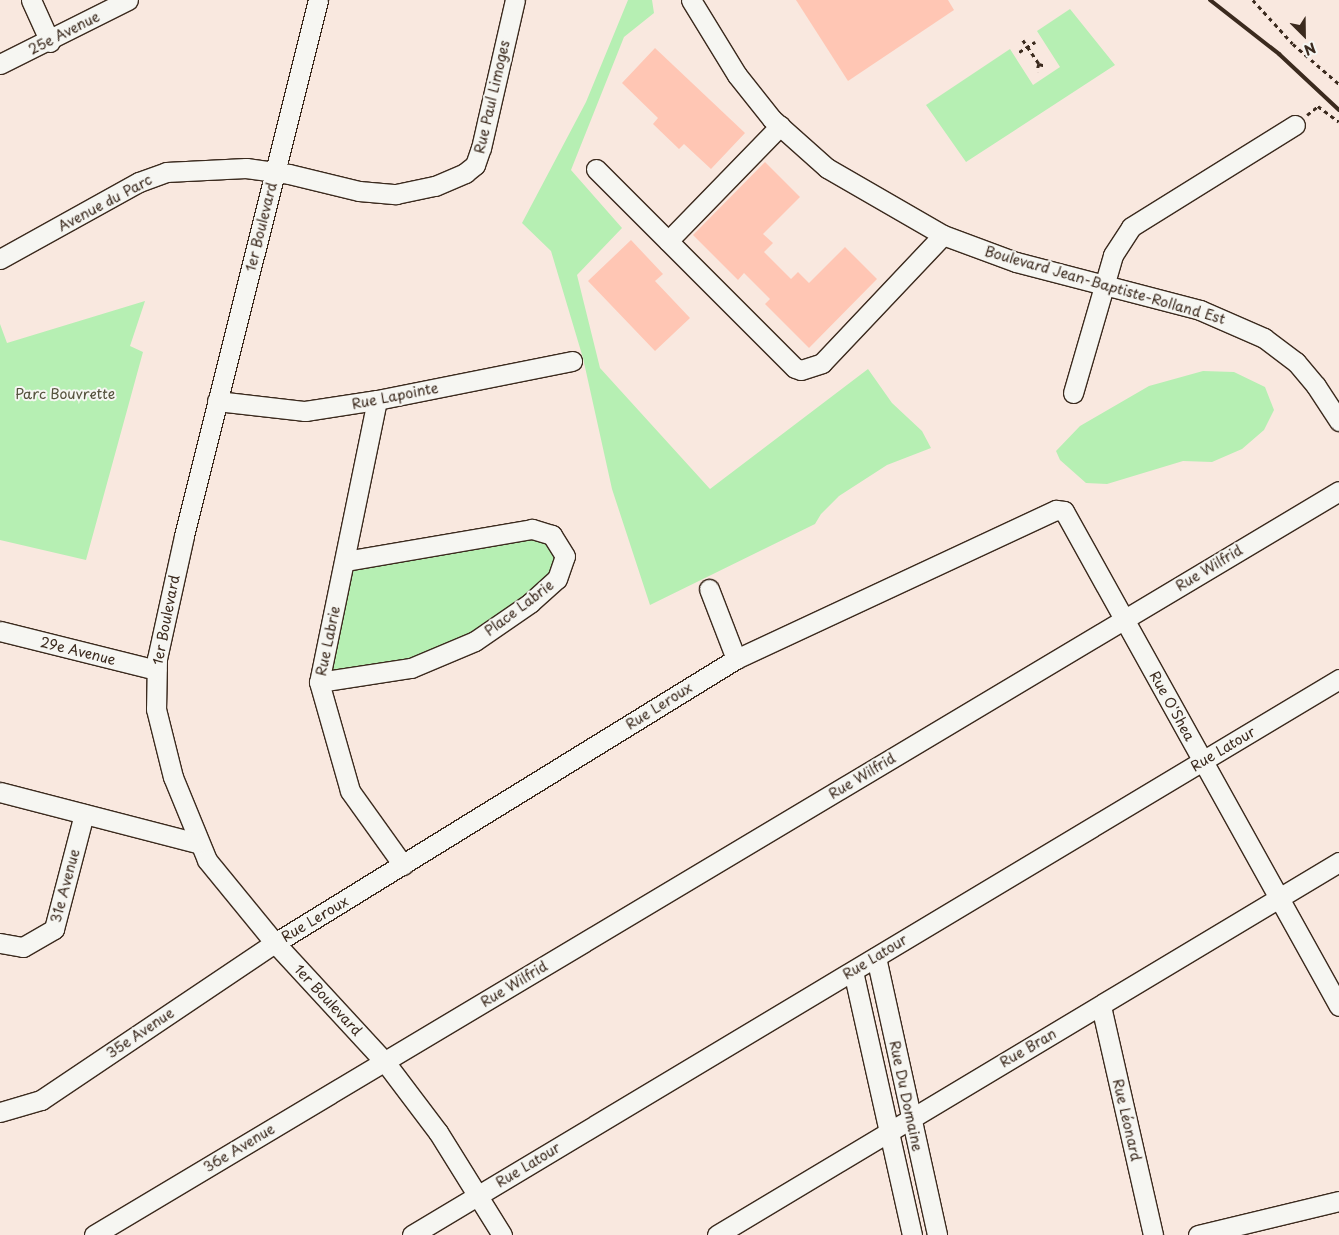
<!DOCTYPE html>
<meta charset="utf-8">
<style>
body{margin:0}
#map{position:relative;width:1339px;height:1235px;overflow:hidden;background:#f9e8df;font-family:"Playpen Sans",sans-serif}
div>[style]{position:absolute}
.green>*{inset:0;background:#b6efb3}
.building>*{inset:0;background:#ffc6b4}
.path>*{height:2.5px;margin-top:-1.25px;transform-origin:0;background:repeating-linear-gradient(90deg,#3b2a1e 0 4px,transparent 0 8px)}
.roads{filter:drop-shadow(1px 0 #3b2a1e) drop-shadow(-1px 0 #3b2a1e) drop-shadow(0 1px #3b2a1e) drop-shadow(0 -1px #3b2a1e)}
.minor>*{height:19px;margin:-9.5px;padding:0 9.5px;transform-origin:9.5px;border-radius:9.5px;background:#f6f6f2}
.rail>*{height:4px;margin:-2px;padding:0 2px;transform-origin:2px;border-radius:2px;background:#3b2a1e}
span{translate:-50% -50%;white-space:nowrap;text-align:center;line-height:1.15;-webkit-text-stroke:4px #f6f6f2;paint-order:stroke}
.street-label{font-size:14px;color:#3b2a1e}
.park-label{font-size:14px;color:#54513c}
.north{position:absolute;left:1279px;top:10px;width:50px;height:50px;-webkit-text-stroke:4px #f6f6f2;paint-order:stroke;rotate:157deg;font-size:14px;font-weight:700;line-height:20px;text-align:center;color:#3b2a1e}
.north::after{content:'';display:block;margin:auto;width:18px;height:22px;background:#3b2a1e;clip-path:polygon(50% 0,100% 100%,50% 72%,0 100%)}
</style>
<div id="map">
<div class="green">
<i style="clip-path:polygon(628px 0,652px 0,654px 13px,624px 37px,571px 170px,622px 228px,577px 275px,600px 368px,710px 489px,868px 369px,892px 403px,922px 431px,931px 448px,887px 465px,839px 496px,821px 514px,815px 524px,650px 605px,612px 489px,583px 358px,551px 251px,522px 223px,586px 102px)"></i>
<i style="clip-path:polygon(1070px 9px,1115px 65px,966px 162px,926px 105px,1010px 49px,1033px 85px,1060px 67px,1037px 31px)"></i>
<i style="clip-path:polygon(145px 301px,130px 346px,143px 352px,86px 560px,0 540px,0 324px,7px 343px)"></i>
<i style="clip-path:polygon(1203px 371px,1234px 372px,1265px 387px,1274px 410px,1264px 430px,1242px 449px,1212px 462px,1183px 461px,1107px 484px,1086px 483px,1060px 460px,1056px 451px,1080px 426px,1149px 386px)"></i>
<i style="clip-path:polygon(532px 529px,565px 556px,530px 603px,411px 668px,319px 682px,345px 561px)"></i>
</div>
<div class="building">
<i style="clip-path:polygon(796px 0,948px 0,954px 10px,848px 81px)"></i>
<i style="clip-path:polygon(655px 48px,745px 133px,711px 169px,684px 144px,679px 149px,653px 124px,658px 118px,622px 83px)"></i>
<i style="clip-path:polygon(765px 162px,800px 197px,763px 234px,773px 243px,764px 252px,791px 279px,798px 272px,809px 283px,845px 247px,877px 279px,809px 348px,765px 304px,770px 299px,744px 273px,738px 280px,693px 235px)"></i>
<i style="clip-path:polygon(631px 240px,663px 274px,655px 281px,690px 318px,655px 351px,588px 281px)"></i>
</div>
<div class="path">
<i style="left:1253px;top:0;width:59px;rotate:47.7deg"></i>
<i style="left:1293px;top:44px;width:61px;rotate:41deg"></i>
<i style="left:1023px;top:40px;width:29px;rotate:56deg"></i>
<i style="left:1039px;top:64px;width:8px;rotate:104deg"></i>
<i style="left:1019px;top:52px;width:19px;rotate:-32deg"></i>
<i style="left:1039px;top:64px;width:7px;rotate:16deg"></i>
<i style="left:1307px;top:115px;width:14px;rotate:-39deg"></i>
<i style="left:1318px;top:106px;width:26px;rotate:37deg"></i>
</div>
<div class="roads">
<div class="minor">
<i style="left:31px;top:0;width:46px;rotate:65.7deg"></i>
<i style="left:318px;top:0;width:552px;rotate:104.04deg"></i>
<i style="left:184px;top:536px;width:126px;rotate:102.4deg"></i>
<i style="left:157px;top:659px;width:50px;rotate:91.1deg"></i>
<i style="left:156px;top:709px;width:70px;rotate:76deg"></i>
<i style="left:173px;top:777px;width:90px;rotate:67.7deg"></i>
<i style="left:207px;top:860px;width:107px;rotate:50.7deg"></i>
<i style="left:275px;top:943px;width:162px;rotate:47.3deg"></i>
<i style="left:385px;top:1062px;width:88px;rotate:52.9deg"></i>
<i style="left:438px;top:1132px;width:121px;rotate:58.1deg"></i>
<i style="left:691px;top:0;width:88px;rotate:58.5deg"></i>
<i style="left:737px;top:75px;width:56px;rotate:51.5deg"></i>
<i style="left:772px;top:119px;width:74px;rotate:41.7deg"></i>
<i style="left:827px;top:168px;width:134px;rotate:30deg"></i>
<i style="left:943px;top:235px;width:78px;rotate:20.3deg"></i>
<i style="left:1016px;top:262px;width:190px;rotate:14.6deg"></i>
<i style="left:1200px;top:310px;width:70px;rotate:23.6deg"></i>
<i style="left:1264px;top:338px;width:40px;rotate:37deg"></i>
<i style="left:1296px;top:362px;width:31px;rotate:50deg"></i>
<i style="left:1316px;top:386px;width:42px;rotate:56.7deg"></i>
<i style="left:0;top:64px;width:143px;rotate:-26.6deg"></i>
<i style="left:596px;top:169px;width:281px;rotate:45deg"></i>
<i style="left:795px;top:368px;width:6px;rotate:18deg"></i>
<i style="left:801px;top:370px;width:22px;rotate:-18deg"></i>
<i style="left:822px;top:363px;width:176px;rotate:-46.6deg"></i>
<i style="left:668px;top:241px;width:161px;rotate:-45.8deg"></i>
<i style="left:0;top:259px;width:159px;rotate:-29deg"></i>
<i style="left:139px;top:182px;width:29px;rotate:-20deg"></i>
<i style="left:166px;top:172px;width:80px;rotate:-2.9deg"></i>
<i style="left:246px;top:168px;width:43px;rotate:7.9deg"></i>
<i style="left:289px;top:174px;width:72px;rotate:13.7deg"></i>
<i style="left:359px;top:191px;width:37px;rotate:5deg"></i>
<i style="left:396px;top:194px;width:40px;rotate:-12deg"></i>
<i style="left:435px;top:186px;width:33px;rotate:-23deg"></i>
<i style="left:465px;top:173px;width:13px;rotate:-39deg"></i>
<i style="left:475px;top:165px;width:18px;rotate:-71deg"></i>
<i style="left:481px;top:148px;width:152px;rotate:-77.1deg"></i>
<i style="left:1073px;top:393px;width:144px;rotate:-73.8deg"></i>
<i style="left:1113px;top:255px;width:33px;rotate:-57deg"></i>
<i style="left:1131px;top:227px;width:193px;rotate:-31.9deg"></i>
<i style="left:377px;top:400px;width:288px;rotate:101.6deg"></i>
<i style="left:319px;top:682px;width:113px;rotate:74.1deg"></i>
<i style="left:350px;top:791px;width:91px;rotate:54.4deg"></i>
<i style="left:217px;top:401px;width:89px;rotate:6.5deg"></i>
<i style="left:305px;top:411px;width:73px;rotate:-8.7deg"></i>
<i style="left:377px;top:400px;width:199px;rotate:-11.3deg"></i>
<i style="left:709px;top:589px;width:75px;rotate:68.9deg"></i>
<i style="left:0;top:631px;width:161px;rotate:14deg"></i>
<i style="left:319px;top:682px;width:93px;rotate:-8.7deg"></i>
<i style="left:411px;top:668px;width:69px;rotate:-22.9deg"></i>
<i style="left:475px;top:641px;width:67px;rotate:-34.6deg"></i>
<i style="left:530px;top:603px;width:36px;rotate:-42deg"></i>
<i style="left:557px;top:579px;width:24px;rotate:-71deg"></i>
<i style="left:565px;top:556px;width:25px;rotate:-122deg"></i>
<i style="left:552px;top:535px;width:21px;rotate:-163deg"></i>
<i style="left:532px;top:529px;width:190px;rotate:170.3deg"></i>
<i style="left:0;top:792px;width:203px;rotate:14.5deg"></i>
<i style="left:0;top:943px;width:23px;rotate:10deg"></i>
<i style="left:23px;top:947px;width:36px;rotate:-30deg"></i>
<i style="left:54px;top:929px;width:119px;rotate:-75.4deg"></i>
<i style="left:876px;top:957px;width:285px;rotate:77.6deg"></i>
<i style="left:853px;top:971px;width:271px;rotate:77.4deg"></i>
<i style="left:1101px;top:1006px;width:235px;rotate:77.2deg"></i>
<i style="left:0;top:1112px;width:43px;rotate:-16.3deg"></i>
<i style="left:41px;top:1100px;width:282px;rotate:-33.9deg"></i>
<i style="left:275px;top:943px;width:541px;rotate:-31.64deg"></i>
<i style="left:736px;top:659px;width:353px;rotate:-25deg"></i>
<i style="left:1056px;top:510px;width:8px;rotate:7deg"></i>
<i style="left:1064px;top:511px;width:566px;rotate:60.95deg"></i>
<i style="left:94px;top:1235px;width:1450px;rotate:-30.86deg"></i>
<i style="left:412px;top:1235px;width:1081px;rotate:-30.95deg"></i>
<i style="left:717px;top:1235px;width:725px;rotate:-30.95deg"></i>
<i style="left:1198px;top:1235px;width:145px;rotate:-13.6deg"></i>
</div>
</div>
<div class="rail">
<i style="left:1210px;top:0;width:88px;rotate:38deg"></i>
<i style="left:1279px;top:54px;width:82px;rotate:43deg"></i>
</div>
<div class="street-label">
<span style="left:64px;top:33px;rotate:-27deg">25e Avenue</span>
<span style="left:492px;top:97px;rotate:-77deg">Rue Paul Limoges</span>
<span style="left:105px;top:203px;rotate:-28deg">Avenue du Parc</span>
<span style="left:261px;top:227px;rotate:-76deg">1er Boulevard</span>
<span style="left:1105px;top:285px;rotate:16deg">Boulevard Jean-Baptiste-Rolland Est</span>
<span style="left:395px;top:396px;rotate:-11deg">Rue Lapointe</span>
<span style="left:1209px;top:568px;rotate:-31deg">Rue Wilfrid</span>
<span style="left:519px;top:608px;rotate:-37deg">Place Labrie</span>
<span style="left:166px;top:620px;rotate:-79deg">1er Boulevard</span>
<span style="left:328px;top:641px;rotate:-78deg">Rue Labrie</span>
<span style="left:78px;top:651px;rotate:14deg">29e Avenue</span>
<span style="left:659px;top:706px;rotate:-32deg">Rue Leroux</span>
<span style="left:1172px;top:706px;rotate:61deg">Rue O'Shea</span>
<span style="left:1223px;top:749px;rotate:-31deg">Rue Latour</span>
<span style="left:862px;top:776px;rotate:-31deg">Rue Wilfrid</span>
<span style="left:65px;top:886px;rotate:-75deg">31e Avenue</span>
<span style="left:315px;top:919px;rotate:-31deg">Rue Leroux</span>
<span style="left:875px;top:957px;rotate:-31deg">Rue Latour</span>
<span style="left:514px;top:984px;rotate:-31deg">Rue Wilfrid</span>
<span style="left:328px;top:1000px;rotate:47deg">1er Boulevard</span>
<span style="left:140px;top:1033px;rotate:-34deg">35e Avenue</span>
<span style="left:1028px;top:1048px;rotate:-30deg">Rue Bran</span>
<span style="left:906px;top:1096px;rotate:78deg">Rue Du Domaine</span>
<span style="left:1127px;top:1120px;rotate:77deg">Rue Léonard</span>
<span style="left:239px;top:1148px;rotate:-31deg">36e Avenue</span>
<span style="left:528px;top:1165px;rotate:-31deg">Rue Latour</span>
</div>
<div class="park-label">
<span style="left:65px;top:394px">Parc Bouvrette</span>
</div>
<div class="north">N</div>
</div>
